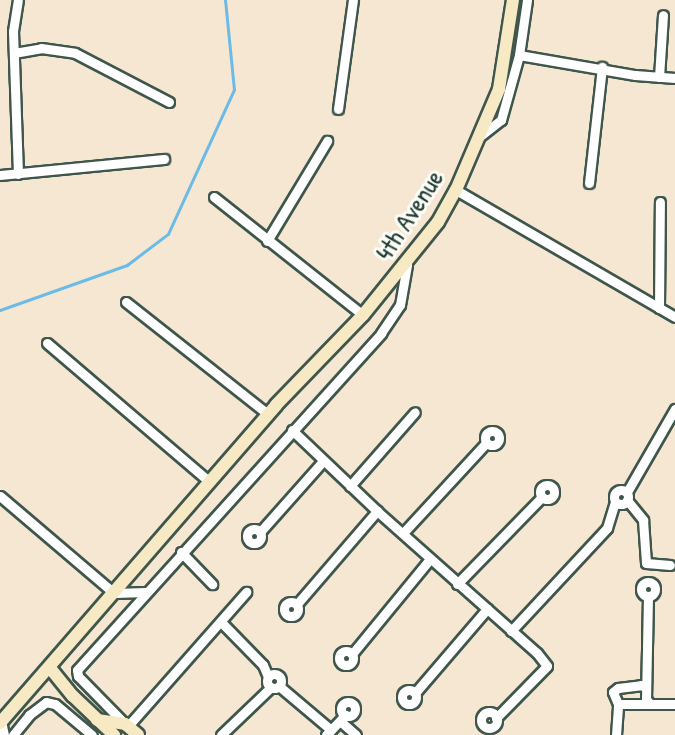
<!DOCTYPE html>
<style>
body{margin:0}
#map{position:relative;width:675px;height:735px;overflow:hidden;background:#f6e7d2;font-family:"Patrick Hand",sans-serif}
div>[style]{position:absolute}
.stream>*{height:2.5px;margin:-1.25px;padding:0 1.25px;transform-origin:1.25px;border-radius:1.25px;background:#6bbbe6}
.roads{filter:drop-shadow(2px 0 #3f564c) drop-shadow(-2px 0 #3f564c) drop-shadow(0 2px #3f564c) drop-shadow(0 -2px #3f564c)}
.street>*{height:9px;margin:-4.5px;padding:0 4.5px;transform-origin:4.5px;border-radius:4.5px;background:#fff}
.street>.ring{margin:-4.5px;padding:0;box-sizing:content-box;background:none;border:9px solid #fff;border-radius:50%}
.secondary>*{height:12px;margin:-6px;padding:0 6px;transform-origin:6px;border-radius:6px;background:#f7e9c3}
span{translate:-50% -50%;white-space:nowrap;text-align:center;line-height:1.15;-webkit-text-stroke:6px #fdfcf7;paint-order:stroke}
.street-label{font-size:26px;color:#1f3d34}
</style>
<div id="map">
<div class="stream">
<i style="left:0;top:310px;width:135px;rotate:-19.5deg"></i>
<i style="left:127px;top:265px;width:51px;rotate:-37.1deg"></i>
<i style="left:168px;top:234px;width:158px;rotate:-65.4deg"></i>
<i style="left:234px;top:90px;width:90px;rotate:-95.7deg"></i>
</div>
<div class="roads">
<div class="street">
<i style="left:14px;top:53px;width:27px;rotate:-10deg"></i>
<i style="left:41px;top:48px;width:34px;rotate:8deg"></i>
<i style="left:75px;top:53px;width:106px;rotate:27.5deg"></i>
<i style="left:519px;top:55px;width:118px;rotate:9.8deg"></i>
<i style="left:635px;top:75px;width:40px;rotate:4.3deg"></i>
<i style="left:659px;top:77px;width:62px;rotate:-86.3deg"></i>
<i style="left:338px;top:109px;width:110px;rotate:-82.2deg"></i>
<i style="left:479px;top:137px;width:28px;rotate:-38deg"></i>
<i style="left:501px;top:120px;width:67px;rotate:-74.5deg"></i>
<i style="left:519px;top:55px;width:56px;rotate:-81.7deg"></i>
<i style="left:18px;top:174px;width:143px;rotate:-92deg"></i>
<i style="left:13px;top:31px;width:31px;rotate:-81deg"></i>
<i style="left:0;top:175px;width:165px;rotate:-5.6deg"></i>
<i style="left:589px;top:183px;width:117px;rotate:-83.6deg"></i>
<i style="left:456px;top:190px;width:253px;rotate:30.1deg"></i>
<i style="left:214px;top:197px;width:190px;rotate:38.4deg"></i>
<i style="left:267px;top:241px;width:117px;rotate:-59deg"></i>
<i style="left:126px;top:302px;width:181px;rotate:38.3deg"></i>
<i style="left:659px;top:308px;width:106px;rotate:-89.5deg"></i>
<i style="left:47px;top:343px;width:214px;rotate:40.5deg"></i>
<i style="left:292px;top:430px;width:117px;rotate:43.6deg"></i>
<i style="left:377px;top:511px;width:214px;rotate:41.6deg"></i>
<i style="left:537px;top:653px;width:16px;rotate:52deg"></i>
<i style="left:547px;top:666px;width:73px;rotate:134.4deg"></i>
<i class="ring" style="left:485px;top:431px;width:5px;height:5px"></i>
<i class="ring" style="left:540px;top:485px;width:5px;height:5px"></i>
<i style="left:350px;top:486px;width:98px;rotate:-48.7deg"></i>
<i class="ring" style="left:614px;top:490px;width:5px;height:5px"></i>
<i style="left:627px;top:492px;width:96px;rotate:-60deg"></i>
<i style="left:0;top:496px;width:150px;rotate:40.4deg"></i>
<i style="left:114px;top:593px;width:32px;rotate:-2deg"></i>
<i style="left:627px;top:500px;width:26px;rotate:51deg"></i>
<i style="left:643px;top:520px;width:43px;rotate:86deg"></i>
<i style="left:646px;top:563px;width:24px;rotate:5deg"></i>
<i class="ring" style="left:247px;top:529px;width:5px;height:5px"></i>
<i style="left:260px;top:532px;width:95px;rotate:-48.4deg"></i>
<i style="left:403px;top:533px;width:122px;rotate:-47.3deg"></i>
<i style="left:181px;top:552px;width:45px;rotate:45.9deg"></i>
<i class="ring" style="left:641px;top:582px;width:5px;height:5px"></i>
<i style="left:457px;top:584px;width:122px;rotate:-45.7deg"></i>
<i style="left:648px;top:596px;width:103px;rotate:91.1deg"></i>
<i style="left:646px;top:699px;width:6px;rotate:51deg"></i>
<i class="ring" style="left:284px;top:602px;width:5px;height:5px"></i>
<i style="left:297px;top:604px;width:123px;rotate:-49.3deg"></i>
<i style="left:221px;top:622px;width:60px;rotate:45.7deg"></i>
<i style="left:263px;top:665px;width:13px;rotate:67deg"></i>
<i style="left:511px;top:631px;width:141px;rotate:-47deg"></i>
<i style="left:607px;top:528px;width:27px;rotate:-73deg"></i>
<i class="ring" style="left:339px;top:651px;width:5px;height:5px"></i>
<i style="left:352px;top:654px;width:123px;rotate:-50.6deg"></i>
<i class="ring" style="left:267px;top:674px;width:5px;height:5px"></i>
<i style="left:279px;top:686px;width:68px;rotate:40.2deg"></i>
<i class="ring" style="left:402px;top:690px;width:5px;height:5px"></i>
<i style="left:415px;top:693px;width:111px;rotate:-49.4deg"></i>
<i class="ring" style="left:341px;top:702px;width:5px;height:5px"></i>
<i style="left:618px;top:704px;width:57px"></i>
<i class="ring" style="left:481px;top:712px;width:7px;height:7px"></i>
<i style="left:1px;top:721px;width:14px;rotate:78deg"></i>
<i style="left:340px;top:721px;width:21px;rotate:41deg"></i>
<i style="left:125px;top:724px;width:67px;rotate:-134.4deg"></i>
<i style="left:78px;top:676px;width:6px;rotate:-99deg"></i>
<i style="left:77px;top:670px;width:454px;rotate:-47.9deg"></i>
<i style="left:381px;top:333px;width:34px;rotate:-56deg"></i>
<i style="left:400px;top:305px;width:41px;rotate:-80.1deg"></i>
<i style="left:128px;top:726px;width:179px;rotate:-48.6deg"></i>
<i style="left:13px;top:735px;width:26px;rotate:-51deg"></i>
<i style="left:29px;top:715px;width:21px;rotate:-37deg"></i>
<i style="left:46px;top:702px;width:9px;rotate:13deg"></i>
<i style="left:55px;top:704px;width:48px;rotate:40deg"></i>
<i style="left:221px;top:735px;width:69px;rotate:-43.8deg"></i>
<i style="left:326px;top:735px;width:28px;rotate:-46deg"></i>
<i style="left:616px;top:735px;width:31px;rotate:-86deg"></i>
<i style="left:618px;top:704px;width:13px;rotate:-113deg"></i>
<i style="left:613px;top:692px;width:6px;rotate:-39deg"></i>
<i style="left:618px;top:688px;width:23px;rotate:-7deg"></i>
<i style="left:641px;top:685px;width:5px;rotate:22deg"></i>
</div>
<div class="secondary">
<i style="left:50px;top:668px;width:36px;rotate:51deg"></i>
<i style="left:73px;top:696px;width:57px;rotate:43.6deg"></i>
<i style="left:97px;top:720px;width:28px;rotate:8deg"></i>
<i style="left:125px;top:724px;width:17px;rotate:40deg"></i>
<i style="left:0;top:723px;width:421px;rotate:-49deg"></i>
<i style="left:276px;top:405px;width:125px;rotate:-46deg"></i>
<i style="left:363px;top:315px;width:119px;rotate:-51.1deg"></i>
<i style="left:438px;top:222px;width:37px;rotate:-61deg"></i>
<i style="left:456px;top:190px;width:110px;rotate:-66.9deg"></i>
<i style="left:499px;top:89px;width:90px;rotate:-81.1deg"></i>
</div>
</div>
<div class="street-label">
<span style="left:409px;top:215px;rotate:-57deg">4th Avenue</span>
</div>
</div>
